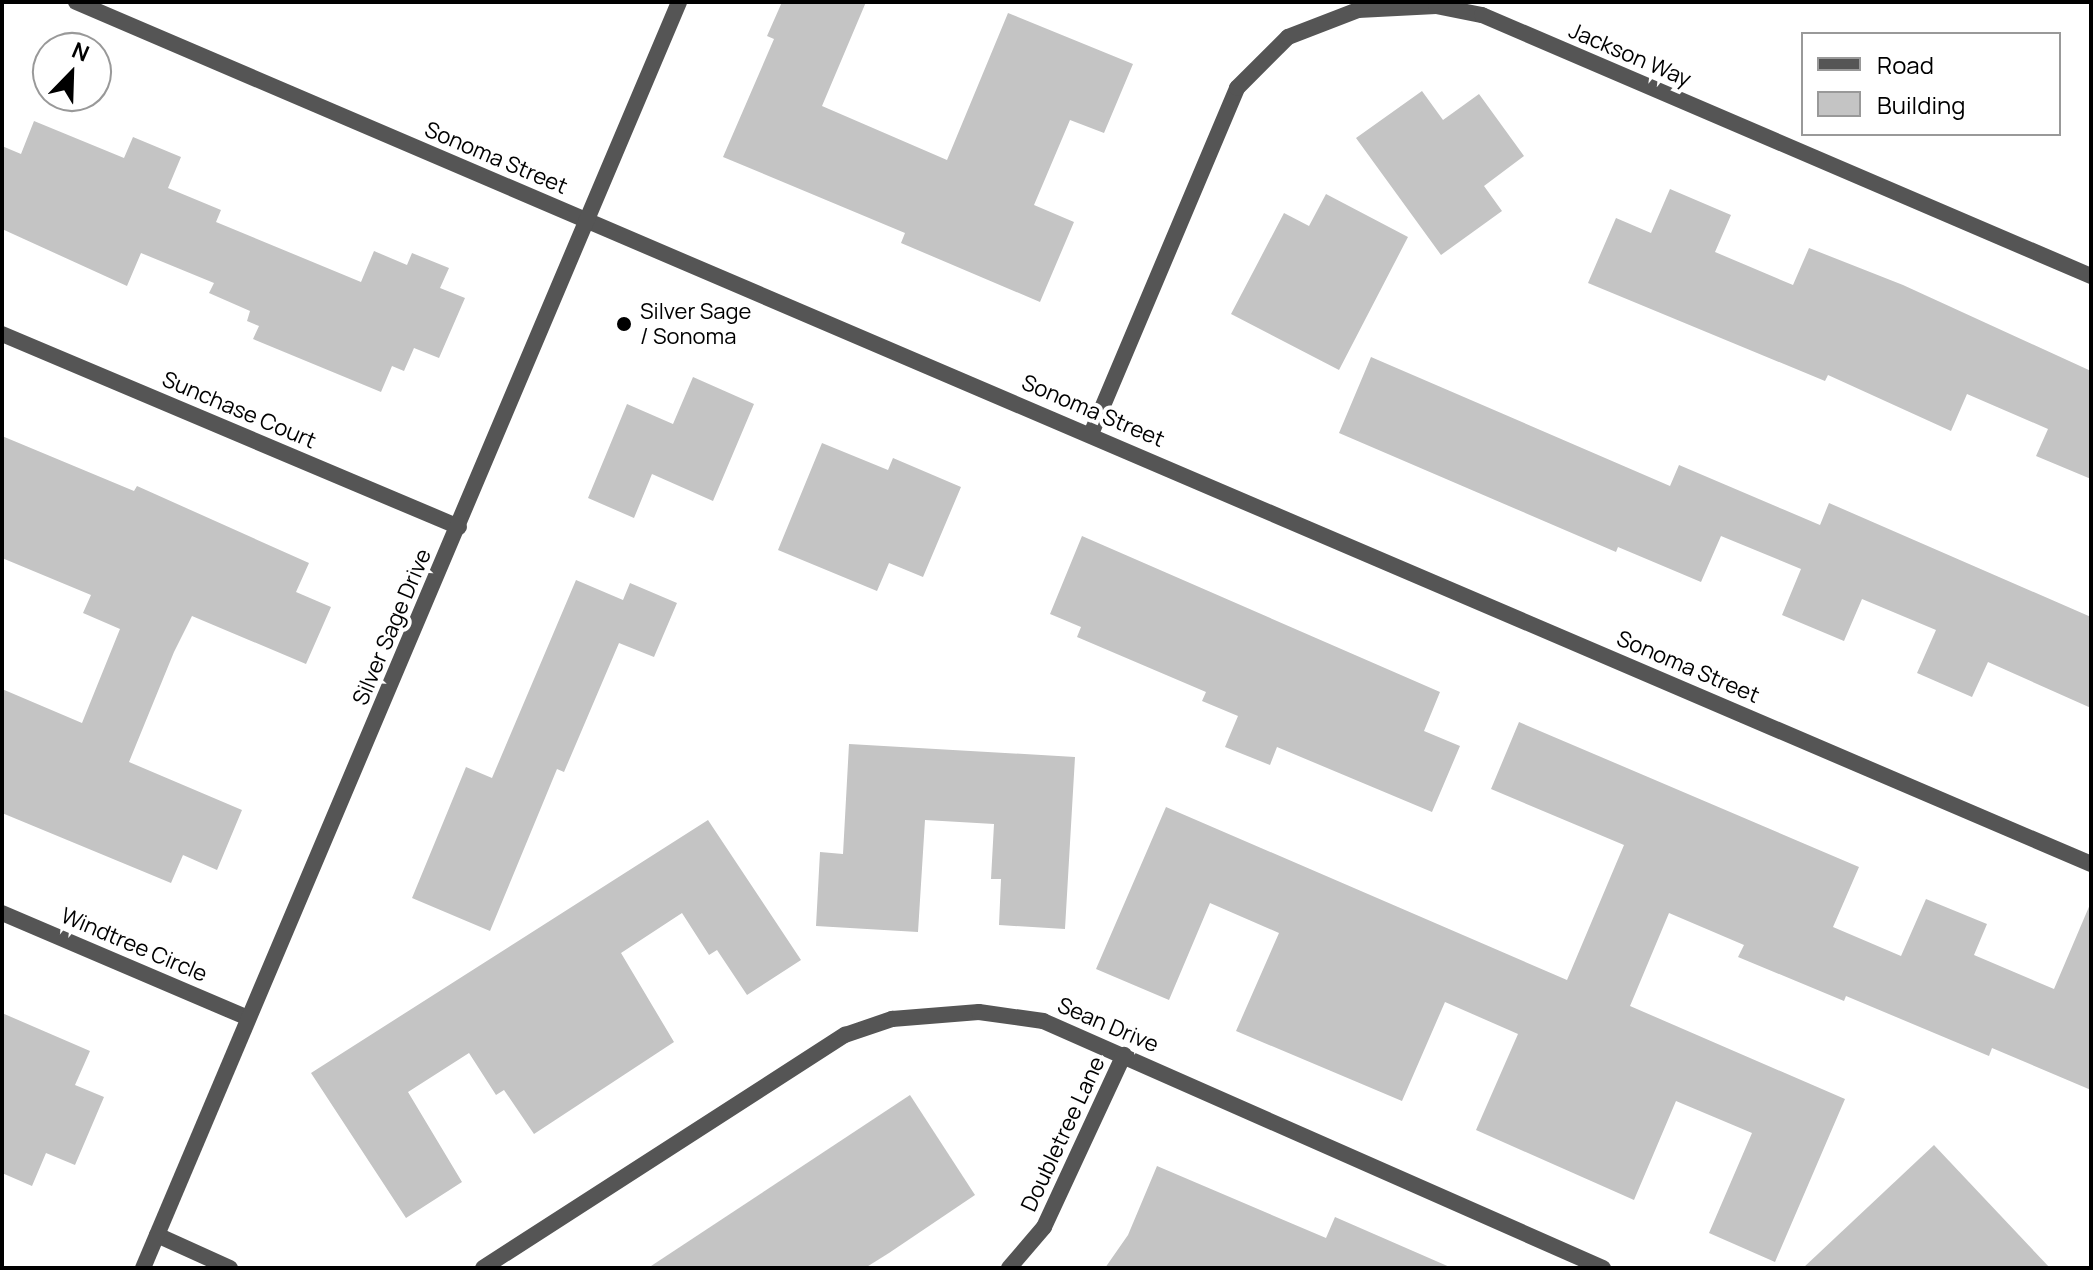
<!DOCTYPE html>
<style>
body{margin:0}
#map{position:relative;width:2093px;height:1270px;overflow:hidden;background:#fff;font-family:Manrope,sans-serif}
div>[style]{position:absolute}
.building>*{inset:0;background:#c4c4c4}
.minor>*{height:16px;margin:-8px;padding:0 8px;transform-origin:8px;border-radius:8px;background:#555}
.tertiary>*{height:16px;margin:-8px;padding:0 8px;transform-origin:8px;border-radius:8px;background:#555}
.dots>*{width:22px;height:22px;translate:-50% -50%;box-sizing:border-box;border:4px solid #fff;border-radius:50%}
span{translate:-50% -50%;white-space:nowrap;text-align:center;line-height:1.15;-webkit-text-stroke:8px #fff;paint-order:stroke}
.street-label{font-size:22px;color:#000}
.poi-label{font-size:22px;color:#000}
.left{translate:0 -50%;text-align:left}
.frame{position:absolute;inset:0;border:4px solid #000;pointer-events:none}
.legend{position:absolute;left:1801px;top:32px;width:260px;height:104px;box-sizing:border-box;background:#fff;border:2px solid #999;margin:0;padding:10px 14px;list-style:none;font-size:24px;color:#000}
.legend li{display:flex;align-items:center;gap:16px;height:40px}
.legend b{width:40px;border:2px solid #999}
.north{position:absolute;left:32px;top:32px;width:80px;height:80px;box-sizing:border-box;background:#fff;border:2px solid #999;border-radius:50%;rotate:23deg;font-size:22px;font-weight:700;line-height:32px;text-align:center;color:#000}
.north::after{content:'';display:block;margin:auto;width:28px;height:36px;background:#000;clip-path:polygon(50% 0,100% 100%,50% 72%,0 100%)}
</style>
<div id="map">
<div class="building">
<i style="clip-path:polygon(782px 2px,866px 2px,822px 106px,947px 160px,1008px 13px,1133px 64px,1104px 133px,1070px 120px,1034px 205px,1074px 222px,1040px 302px,901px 243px,905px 233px,723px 157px,774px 39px,767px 36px)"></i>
<i style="clip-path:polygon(1422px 91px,1443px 120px,1479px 94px,1524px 156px,1484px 186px,1502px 211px,1441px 255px,1356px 138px)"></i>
<i style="clip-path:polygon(34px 121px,124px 158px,133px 137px,181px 157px,168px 188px,221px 210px,216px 222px,361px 282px,374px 251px,407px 265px,412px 253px,449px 268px,440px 288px,465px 298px,439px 358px,414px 348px,404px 371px,392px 366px,381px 392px,253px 339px,259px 326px,247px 321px,250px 311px,209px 293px,214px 283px,141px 253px,127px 286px,2px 229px,2px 146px,21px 154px)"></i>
<i style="clip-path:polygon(1670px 189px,1731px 215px,1715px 252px,1793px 285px,1809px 248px,1903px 285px,2091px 371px,2091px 479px,2036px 456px,2048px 429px,1967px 394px,1951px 431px,1828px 375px,1825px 381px,1588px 283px,1616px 218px,1651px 233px)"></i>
<i style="clip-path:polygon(1326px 194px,1408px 237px,1339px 370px,1231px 314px,1284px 213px,1309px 226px)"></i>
<i style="clip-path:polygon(1371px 357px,1670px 486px,1679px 465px,1820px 525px,1829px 503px,2091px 617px,2091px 708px,1988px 662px,1972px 697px,1917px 673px,1936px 630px,1862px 599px,1844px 641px,1782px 615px,1801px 569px,1721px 536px,1701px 582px,1618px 547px,1616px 552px,1339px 433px)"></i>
<i style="clip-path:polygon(693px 377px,754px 404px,713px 501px,652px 474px,634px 518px,588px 498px,627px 404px,673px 424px)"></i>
<i style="clip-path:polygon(2px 436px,134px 491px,137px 486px,309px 563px,296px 592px,331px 607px,306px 664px,192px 616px,174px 652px,129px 762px,242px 810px,217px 870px,183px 855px,171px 883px,2px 813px,2px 689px,82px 723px,120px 629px,83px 613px,91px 595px,2px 558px)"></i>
<i style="clip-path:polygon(822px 443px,888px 470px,893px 458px,961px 487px,923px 577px,889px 563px,877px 591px,778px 550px)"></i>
<i style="clip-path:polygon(1082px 536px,1440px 692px,1424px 731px,1460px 746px,1432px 812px,1277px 747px,1270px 765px,1225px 747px,1238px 716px,1202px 701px,1206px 692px,1077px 637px,1081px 627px,1050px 614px)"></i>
<i style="clip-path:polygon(576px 580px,623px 600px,630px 583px,677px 603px,654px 657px,619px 643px,564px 772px,557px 769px,490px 931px,412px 898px,466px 767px,492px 778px)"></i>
<i style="clip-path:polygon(1519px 722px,1859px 867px,1833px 927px,1901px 956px,1926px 899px,1987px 924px,1974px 955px,2054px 989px,2091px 902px,2091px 1090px,1992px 1048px,1989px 1056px,1846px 996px,1844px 1001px,1738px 957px,1744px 945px,1669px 913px,1630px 1006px,1845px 1099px,1775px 1262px,1709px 1233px,1752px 1133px,1676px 1101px,1634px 1200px,1476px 1130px,1518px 1034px,1445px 1002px,1402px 1101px,1236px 1031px,1279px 933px,1210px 903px,1169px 1000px,1096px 969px,1166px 807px,1567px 980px,1624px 845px,1491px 789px)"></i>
<i style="clip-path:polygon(849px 744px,1075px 757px,1065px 929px,999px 925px,1001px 879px,991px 879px,994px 824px,925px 820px,918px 932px,816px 926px,820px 852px,843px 854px)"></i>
<i style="clip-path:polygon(708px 820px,801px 960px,747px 995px,717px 950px,709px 955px,682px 913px,621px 953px,674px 1042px,534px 1134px,504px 1090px,496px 1095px,469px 1053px,408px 1092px,462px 1182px,406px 1218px,311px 1073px)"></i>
<i style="clip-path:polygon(2px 1013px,90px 1051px,75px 1085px,104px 1097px,75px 1165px,46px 1153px,32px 1186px,2px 1173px)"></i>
<i style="clip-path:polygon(910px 1095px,975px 1195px,889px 1253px,865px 1268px,648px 1268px)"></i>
<i style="clip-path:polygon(1934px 1145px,2050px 1268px,1803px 1268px)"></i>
<i style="clip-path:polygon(1157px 1166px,1326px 1238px,1335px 1217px,1452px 1268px,1105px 1268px,1128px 1235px)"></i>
</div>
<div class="minor">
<i style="left:2px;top:334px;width:496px;rotate:22.9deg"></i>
<i style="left:1091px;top:434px;width:376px;rotate:-67.1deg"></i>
<i style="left:1237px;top:88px;width:72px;rotate:-45deg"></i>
<i style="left:1288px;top:37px;width:75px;rotate:-21.1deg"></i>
<i style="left:1358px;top:10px;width:78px;rotate:-2.9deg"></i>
<i style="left:1436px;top:6px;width:47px;rotate:11.1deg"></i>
<i style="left:1482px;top:15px;width:663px;rotate:23.2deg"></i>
<i style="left:2px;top:913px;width:267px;rotate:23.1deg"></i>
<i style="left:157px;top:1235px;width:80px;rotate:24.3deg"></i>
<i style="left:483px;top:1268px;width:431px;rotate:-32.8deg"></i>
<i style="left:845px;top:1035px;width:50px;rotate:-18.8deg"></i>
<i style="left:892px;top:1019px;width:87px;rotate:-4.6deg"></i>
<i style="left:979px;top:1012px;width:65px;rotate:8deg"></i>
<i style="left:1043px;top:1021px;width:612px;rotate:23.8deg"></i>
<i style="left:1009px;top:1268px;width:54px;rotate:-49.5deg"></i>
<i style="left:1044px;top:1227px;width:190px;rotate:-65.1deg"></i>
</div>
<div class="tertiary">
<i style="left:76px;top:2px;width:2192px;rotate:23.16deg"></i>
<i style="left:143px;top:1268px;width:1375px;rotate:-67.05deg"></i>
</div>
<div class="dots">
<i style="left:624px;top:324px;background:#000"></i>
</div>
<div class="street-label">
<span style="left:1630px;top:55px;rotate:23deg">Jackson Way</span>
<span style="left:496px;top:158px;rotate:23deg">Sonoma Street</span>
<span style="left:239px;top:410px;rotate:23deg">Sunchase Court</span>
<span style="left:1093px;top:411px;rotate:23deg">Sonoma Street</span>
<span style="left:392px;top:627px;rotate:-67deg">Silver Sage Drive</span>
<span style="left:1688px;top:667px;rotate:23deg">Sonoma Street</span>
<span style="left:134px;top:945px;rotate:23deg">Windtree Circle</span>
<span style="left:1108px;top:1025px;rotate:23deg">Sean Drive</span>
<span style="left:1063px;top:1134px;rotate:-65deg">Doubletree Lane</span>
</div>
<div class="poi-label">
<span class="left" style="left:640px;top:324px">Silver Sage<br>/ Sonoma</span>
</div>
<div class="frame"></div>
<ul class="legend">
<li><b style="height:10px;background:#555"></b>Road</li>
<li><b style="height:22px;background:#c4c4c4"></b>Building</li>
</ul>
<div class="north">N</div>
</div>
